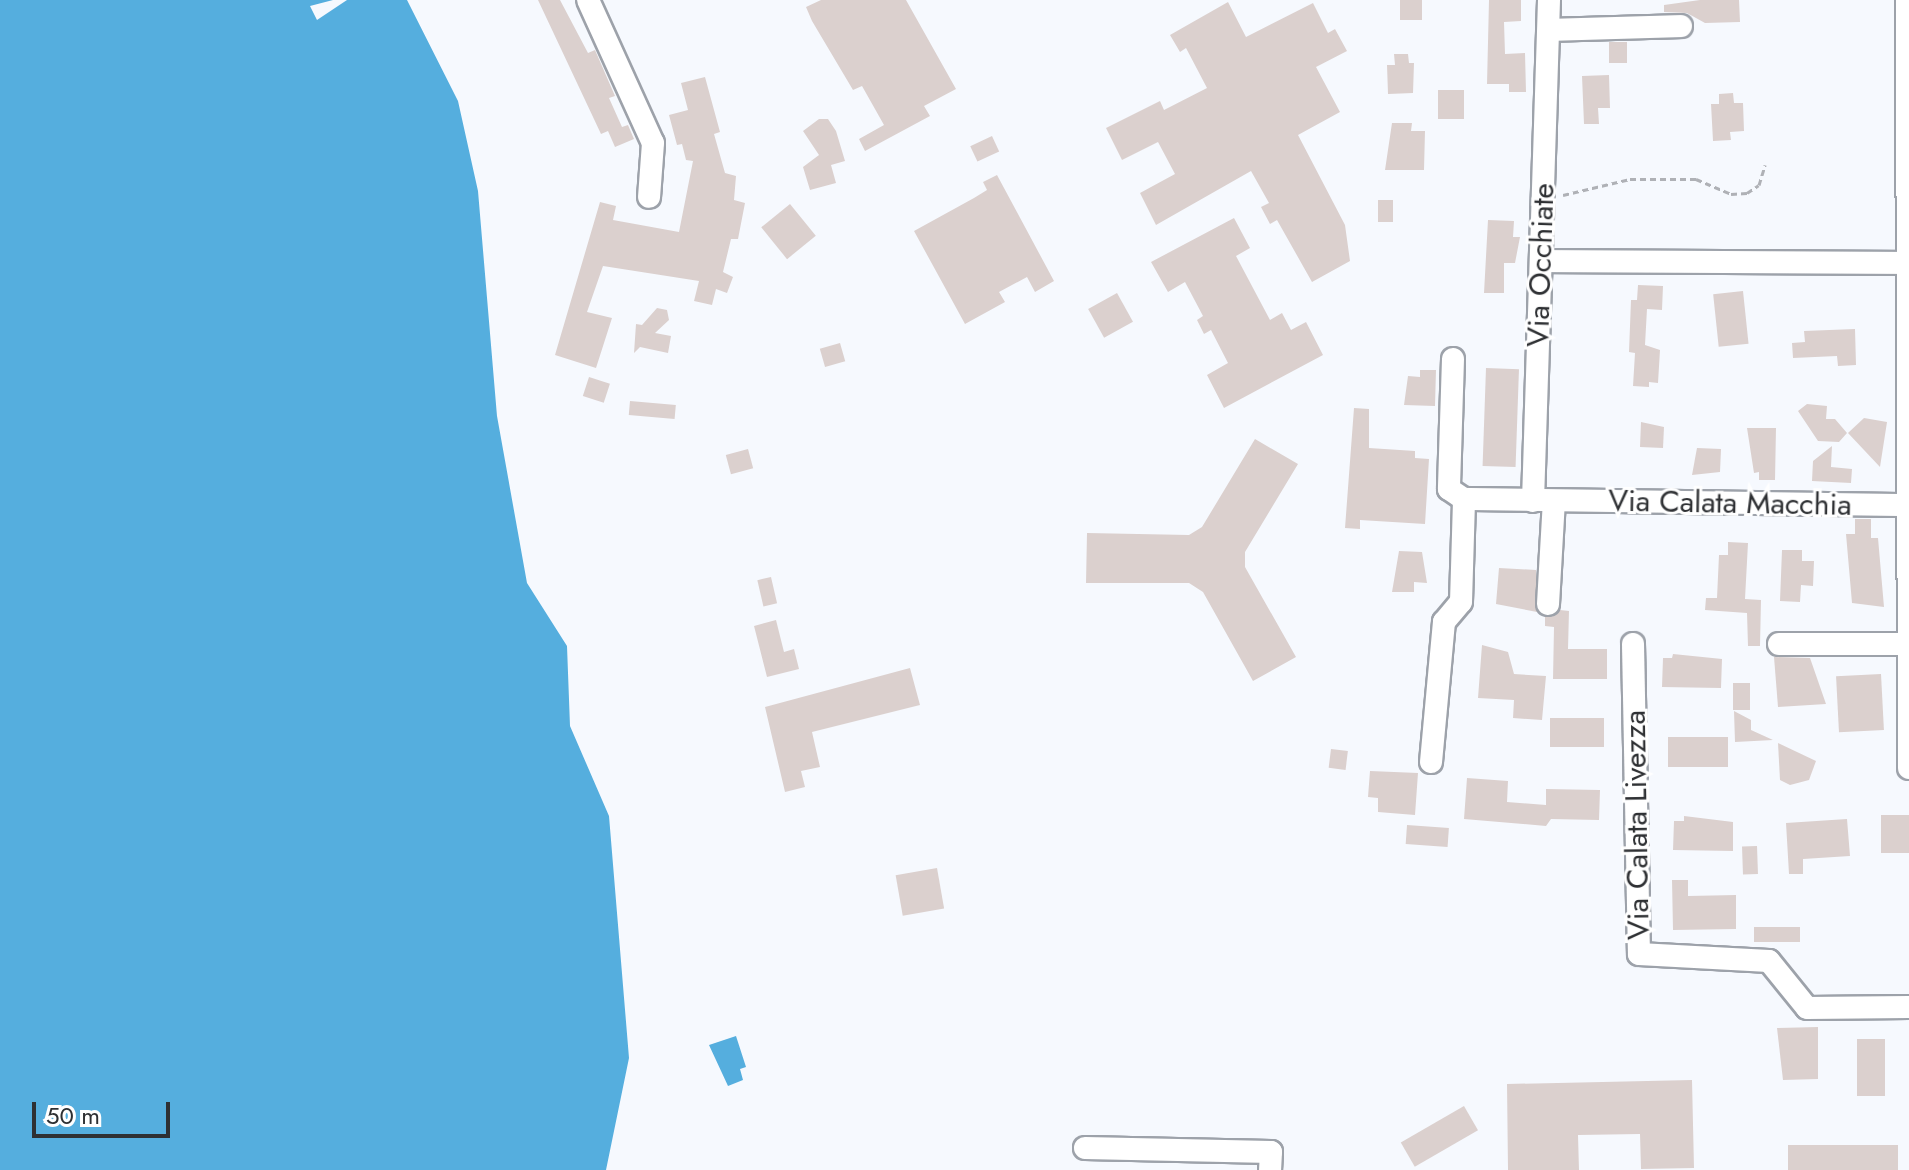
<!DOCTYPE html>
<style>
body{margin:0}
#map{position:relative;width:1909px;height:1170px;overflow:hidden;background:#f6f9fe;font-family:Jost,sans-serif}
div>[style]{position:absolute}
.water>*{inset:0;background:#55aede}
.building>*{inset:0;background:#dbd0ce;transform-origin:0 0}
.path>*{height:3px;margin-top:-1.5px;transform-origin:0;background:repeating-linear-gradient(90deg,#afb1b6 0 6px,transparent 0 10px)}
.roads{filter:drop-shadow(2px 0 #9da2aa) drop-shadow(-2px 0 #9da2aa) drop-shadow(0 2px #9da2aa) drop-shadow(0 -2px #9da2aa)}
.minor>*{height:22px;margin:-11px;padding:0 11px;transform-origin:11px;border-radius:11px;background:#fff}
span{translate:-50% -50%;white-space:nowrap;text-align:center;line-height:1.15;-webkit-text-stroke:6px #fff;paint-order:stroke}
.street-label{font-size:30px;color:#2e3033}
.scale{position:absolute;left:32px;top:1102px;width:138px;height:36px;box-sizing:border-box;border:4px solid #2e3033;border-top:0;padding-left:10px;font-size:24px;line-height:28px;white-space:nowrap;color:#2e3033;-webkit-text-stroke:6px #fff;paint-order:stroke}
</style>
<div id="map">
<div class="water">
<i style="clip-path:polygon(0 0,333px 0,310px 6px,317px 20px,347px 0,407px 0,458px 101px,478px 191px,497px 416px,527px 583px,567px 646px,570px 726px,609px 816px,629px 1058px,606px 1170px,0 1170px)"></i>
<i style="clip-path:polygon(736px 1036px,746px 1067px,740px 1069px,743px 1080px,728px 1086px,709px 1045px)"></i>
</div>
<div class="building">
<i style="clip-path:polygon(538px 0,560px 0,588px 53px,595px 50px,615px 96px,609px 98px,622px 127px,628px 125px,634px 139px,615px 147px,608px 131px,601px 134px)"></i>
<i style="clip-path:polygon(821px 0,906px 0,956px 89px,924px 106px,930px 116px,865px 151px,859px 139px,884px 125px,862px 86px,853px 90px,812px 21px,806px 7px)"></i>
<i style="left:1400px;top:0;width:22px;height:20px"></i>
<i style="clip-path:polygon(1489px 0,1521px 0,1521px 21px,1504px 22px,1505px 54px,1525px 53px,1526px 92px,1509px 92px,1509px 84px,1487px 84px)"></i>
<i style="clip-path:polygon(1700px 0,1739px 0,1740px 22px,1705px 23px,1687px 13px,1664px 12px,1664px 5px)"></i>
<i style="clip-path:polygon(1228px 2px,1246px 37px,1313px 3px,1328px 33px,1335px 29px,1347px 51px,1316px 67px,1340px 112px,1298px 135px,1345px 225px,1350px 261px,1312px 282px,1277px 220px,1270px 224px,1261px 207px,1269px 203px,1251px 171px,1156px 225px,1140px 193px,1175px 174px,1158px 142px,1122px 160px,1106px 128px,1160px 101px,1164px 110px,1207px 88px,1186px 48px,1180px 52px,1170px 35px)"></i>
<i style="left:1609px;top:42px;width:18px;height:21px"></i>
<i style="clip-path:polygon(1394px 54px,1408px 54px,1409px 63px,1414px 63px,1413px 93px,1388px 94px,1387px 65px,1395px 65px)"></i>
<i style="clip-path:polygon(1609px 75px,1610px 108px,1598px 108px,1599px 124px,1584px 124px,1582px 76px)"></i>
<i style="clip-path:polygon(705px 77px,720px 132px,714px 134px,725px 173px,736px 176px,734px 200px,745px 203px,738px 239px,731px 239px,723px 272px,733px 277px,727px 293px,716px 289px,712px 305px,694px 301px,699px 281px,603px 266px,587px 312px,612px 318px,596px 368px,555px 355px,600px 202px,616px 206px,613px 220px,679px 232px,693px 161px,686px 160px,682px 144px,677px 145px,669px 115px,688px 110px,681px 83px)"></i>
<i style="left:1438px;top:90px;width:26px;height:29px"></i>
<i style="clip-path:polygon(1733px 93px,1734px 103px,1743px 103px,1744px 131px,1730px 132px,1731px 140px,1713px 141px,1711px 104px,1719px 104px,1719px 94px)"></i>
<i style="clip-path:polygon(819px 119px,828px 119px,836px 131px,845px 161px,831px 165px,836px 183px,810px 190px,803px 167px,819px 155px,803px 131px)"></i>
<i style="clip-path:polygon(1392px 123px,1412px 123px,1411px 131px,1425px 131px,1424px 170px,1385px 170px)"></i>
<i style="left:992px;top:136px;width:17px;height:24px;rotate:65deg"></i>
<i style="clip-path:polygon(997px 175px,1054px 281px,1035px 292px,1027px 277px,999px 292px,1005px 302px,965px 324px,914px 231px,974px 198px,987px 190px,983px 182px)"></i>
<i style="left:1378px;top:200px;width:15px;height:22px"></i>
<i style="left:790px;top:204px;width:41px;height:37px;rotate:51deg"></i>
<i style="clip-path:polygon(1234px 218px,1250px 248px,1236px 256px,1270px 320px,1282px 313px,1291px 330px,1306px 322px,1323px 355px,1224px 408px,1207px 375px,1228px 363px,1211px 330px,1204px 334px,1197px 320px,1203px 316px,1185px 282px,1168px 292px,1151px 262px)"></i>
<i style="clip-path:polygon(1488px 220px,1514px 221px,1513px 237px,1520px 237px,1515px 263px,1504px 263px,1504px 293px,1484px 293px)"></i>
<i style="clip-path:polygon(1638px 285px,1663px 286px,1662px 310px,1647px 309px,1645px 345px,1660px 350px,1658px 383px,1649px 382px,1649px 387px,1633px 386px,1635px 353px,1629px 352px,1631px 300px,1637px 300px)"></i>
<i style="left:1743px;top:291px;width:53px;height:30px;rotate:84deg"></i>
<i style="left:1117px;top:293px;width:33px;height:33px;rotate:61deg"></i>
<i style="clip-path:polygon(657px 308px,667px 310px,669px 320px,655px 333px,671px 336px,668px 353px,640px 347px,634px 353px,636px 324px,642px 325px)"></i>
<i style="clip-path:polygon(1855px 329px,1856px 365px,1838px 366px,1837px 356px,1793px 358px,1792px 343px,1805px 342px,1804px 331px)"></i>
<i style="left:840px;top:343px;width:19px;height:21px;rotate:74deg"></i>
<i style="left:1486px;top:368px;width:33px;height:98px;rotate:2deg"></i>
<i style="clip-path:polygon(1420px 370px,1436px 370px,1435px 406px,1404px 405px,1408px 376px,1420px 377px)"></i>
<i style="left:589px;top:377px;width:22px;height:20px;rotate:18deg"></i>
<i style="left:630px;top:401px;width:46px;height:14px;rotate:5deg"></i>
<i style="clip-path:polygon(1807px 404px,1827px 406px,1826px 419px,1835px 419px,1847px 433px,1839px 442px,1818px 441px,1798px 411px)"></i>
<i style="clip-path:polygon(1354px 408px,1369px 409px,1369px 448px,1415px 451px,1415px 458px,1429px 459px,1425px 524px,1360px 520px,1360px 529px,1345px 528px)"></i>
<i style="clip-path:polygon(1864px 418px,1887px 422px,1880px 467px,1848px 433px)"></i>
<i style="clip-path:polygon(1641px 422px,1664px 427px,1663px 448px,1640px 447px)"></i>
<i style="clip-path:polygon(1747px 428px,1776px 428px,1775px 480px,1759px 480px,1759px 472px,1754px 473px)"></i>
<i style="clip-path:polygon(1255px 439px,1298px 464px,1245px 552px,1245px 567px,1296px 657px,1253px 681px,1203px 592px,1189px 583px,1086px 583px,1087px 533px,1189px 535px,1202px 527px)"></i>
<i style="clip-path:polygon(1832px 446px,1831px 467px,1852px 469px,1851px 483px,1812px 481px,1813px 461px)"></i>
<i style="clip-path:polygon(1697px 448px,1721px 449px,1720px 472px,1692px 475px)"></i>
<i style="left:748px;top:449px;width:20px;height:23px;rotate:75deg"></i>
<i style="clip-path:polygon(1855px 519px,1871px 519px,1871px 538px,1878px 538px,1884px 607px,1852px 603px,1846px 534px,1855px 534px)"></i>
<i style="clip-path:polygon(1728px 542px,1748px 543px,1745px 599px,1761px 600px,1760px 646px,1748px 646px,1747px 613px,1705px 610px,1706px 598px,1717px 598px,1719px 555px,1728px 555px)"></i>
<i style="clip-path:polygon(1782px 550px,1802px 550px,1802px 561px,1814px 561px,1813px 586px,1801px 585px,1800px 602px,1780px 601px)"></i>
<i style="clip-path:polygon(1399px 551px,1422px 552px,1427px 583px,1414px 582px,1414px 592px,1392px 592px)"></i>
<i style="clip-path:polygon(1499px 568px,1536px 570px,1537px 612px,1496px 604px)"></i>
<i style="left:771px;top:577px;width:27px;height:14px;rotate:77deg"></i>
<i style="clip-path:polygon(1560px 610px,1569px 611px,1568px 649px,1607px 649px,1607px 679px,1553px 679px,1554px 627px,1545px 626px,1545px 617px)"></i>
<i style="clip-path:polygon(776px 620px,784px 652px,794px 649px,799px 669px,767px 677px,754px 626px)"></i>
<i style="clip-path:polygon(1482px 645px,1508px 652px,1514px 674px,1546px 676px,1542px 720px,1513px 718px,1514px 700px,1478px 698px)"></i>
<i style="clip-path:polygon(1673px 654px,1722px 659px,1721px 688px,1662px 687px,1663px 658px,1672px 658px)"></i>
<i style="clip-path:polygon(1774px 657px,1810px 658px,1826px 704px,1778px 707px)"></i>
<i style="clip-path:polygon(910px 668px,920px 705px,812px 732px,820px 767px,801px 771px,805px 787px,785px 792px,765px 707px)"></i>
<i style="left:1881px;top:674px;width:56px;height:45px;rotate:87deg"></i>
<i style="left:1733px;top:683px;width:17px;height:27px"></i>
<i style="clip-path:polygon(1734px 711px,1751px 720px,1751px 730px,1773px 740px,1735px 742px)"></i>
<i style="left:1550px;top:718px;width:54px;height:29px"></i>
<i style="left:1728px;top:737px;width:30px;height:60px;rotate:90deg"></i>
<i style="clip-path:polygon(1778px 743px,1816px 761px,1809px 780px,1790px 785px,1780px 780px)"></i>
<i style="left:1331px;top:749px;width:17px;height:19px;rotate:7deg"></i>
<i style="clip-path:polygon(1370px 771px,1418px 773px,1415px 815px,1378px 812px,1378px 798px,1368px 797px)"></i>
<i style="clip-path:polygon(1467px 778px,1508px 781px,1507px 802px,1546px 805px,1546px 789px,1600px 790px,1599px 820px,1551px 819px,1546px 826px,1464px 819px)"></i>
<i style="left:1909px;top:815px;width:38px;height:28px;rotate:90deg"></i>
<i style="clip-path:polygon(1684px 816px,1733px 822px,1733px 851px,1673px 850px,1674px 821px,1684px 821px)"></i>
<i style="clip-path:polygon(1847px 819px,1850px 856px,1803px 859px,1803px 874px,1789px 874px,1786px 823px)"></i>
<i style="left:1407px;top:825px;width:42px;height:19px;rotate:4deg"></i>
<i style="left:1757px;top:846px;width:28px;height:15px;rotate:88deg"></i>
<i style="left:937px;top:868px;width:41px;height:42px;rotate:80deg"></i>
<i style="clip-path:polygon(1672px 880px,1688px 880px,1688px 896px,1736px 895px,1736px 929px,1673px 930px)"></i>
<i style="left:1754px;top:927px;width:46px;height:15px"></i>
<i style="clip-path:polygon(1818px 1027px,1818px 1079px,1783px 1080px,1777px 1028px)"></i>
<i style="left:1857px;top:1039px;width:28px;height:57px"></i>
<i style="clip-path:polygon(1692px 1080px,1694px 1168px,1641px 1169px,1640px 1134px,1578px 1135px,1579px 1170px,1508px 1170px,1507px 1084px)"></i>
<i style="left:1464px;top:1106px;width:28px;height:73px;rotate:60deg"></i>
<i style="left:1898px;top:1145px;width:25px;height:110px;rotate:90deg"></i>
</div>
<div class="path">
<i style="left:1563px;top:195px;width:69px;rotate:-13.4deg"></i>
<i style="left:1630px;top:179px;width:66px"></i>
<i style="left:1696px;top:179px;width:38px;rotate:23deg"></i>
<i style="left:1731px;top:194px;width:16px;rotate:-4deg"></i>
<i style="left:1747px;top:193px;width:14px;rotate:-34deg"></i>
<i style="left:1759px;top:185px;width:21px;rotate:-73deg"></i>
</div>
<div class="roads">
<div class="minor">
<i style="left:588px;top:0;width:157px;rotate:65.6deg"></i>
<i style="left:653px;top:143px;width:54px;rotate:94.2deg"></i>
<i style="left:1907px;top:0;width:768px;rotate:89.85deg"></i>
<i style="left:1550px;top:30px;width:131px;rotate:-1.7deg"></i>
<i style="left:1542px;top:261px;width:363px;rotate:0.3deg"></i>
<i style="left:1453px;top:359px;width:130px;rotate:91.8deg"></i>
<i style="left:1449px;top:489px;width:18px;rotate:34deg"></i>
<i style="left:1464px;top:499px;width:443px;rotate:0.8deg"></i>
<i style="left:1533px;top:501px;width:501px;rotate:-88.17deg"></i>
<i style="left:1548px;top:604px;width:103px;rotate:-86.7deg"></i>
<i style="left:1633px;top:644px;width:310px;rotate:88.9deg"></i>
<i style="left:1639px;top:954px;width:130px;rotate:3.1deg"></i>
<i style="left:1769px;top:961px;width:60px;rotate:51deg"></i>
<i style="left:1807px;top:1008px;width:102px;rotate:-0.6deg"></i>
<i style="left:1779px;top:644px;width:129px"></i>
<i style="left:1431px;top:762px;width:141px;rotate:-84.7deg"></i>
<i style="left:1444px;top:622px;width:26px;rotate:-50deg"></i>
<i style="left:1461px;top:602px;width:103px;rotate:-88.3deg"></i>
<i style="left:1085px;top:1148px;width:186px;rotate:1.2deg"></i>
<i style="left:1271px;top:1152px;width:18px;rotate:93deg"></i>
</div>
</div>
<div class="street-label">
<span style="left:1541px;top:265px;rotate:-88deg">Via Occhiate</span>
<span style="left:1730px;top:503px;rotate:1deg">Via Calata Macchia</span>
<span style="left:1637px;top:825px;rotate:-91deg">Via Calata Livezza</span>
</div>
<div class="scale">50 m</div>
</div>
